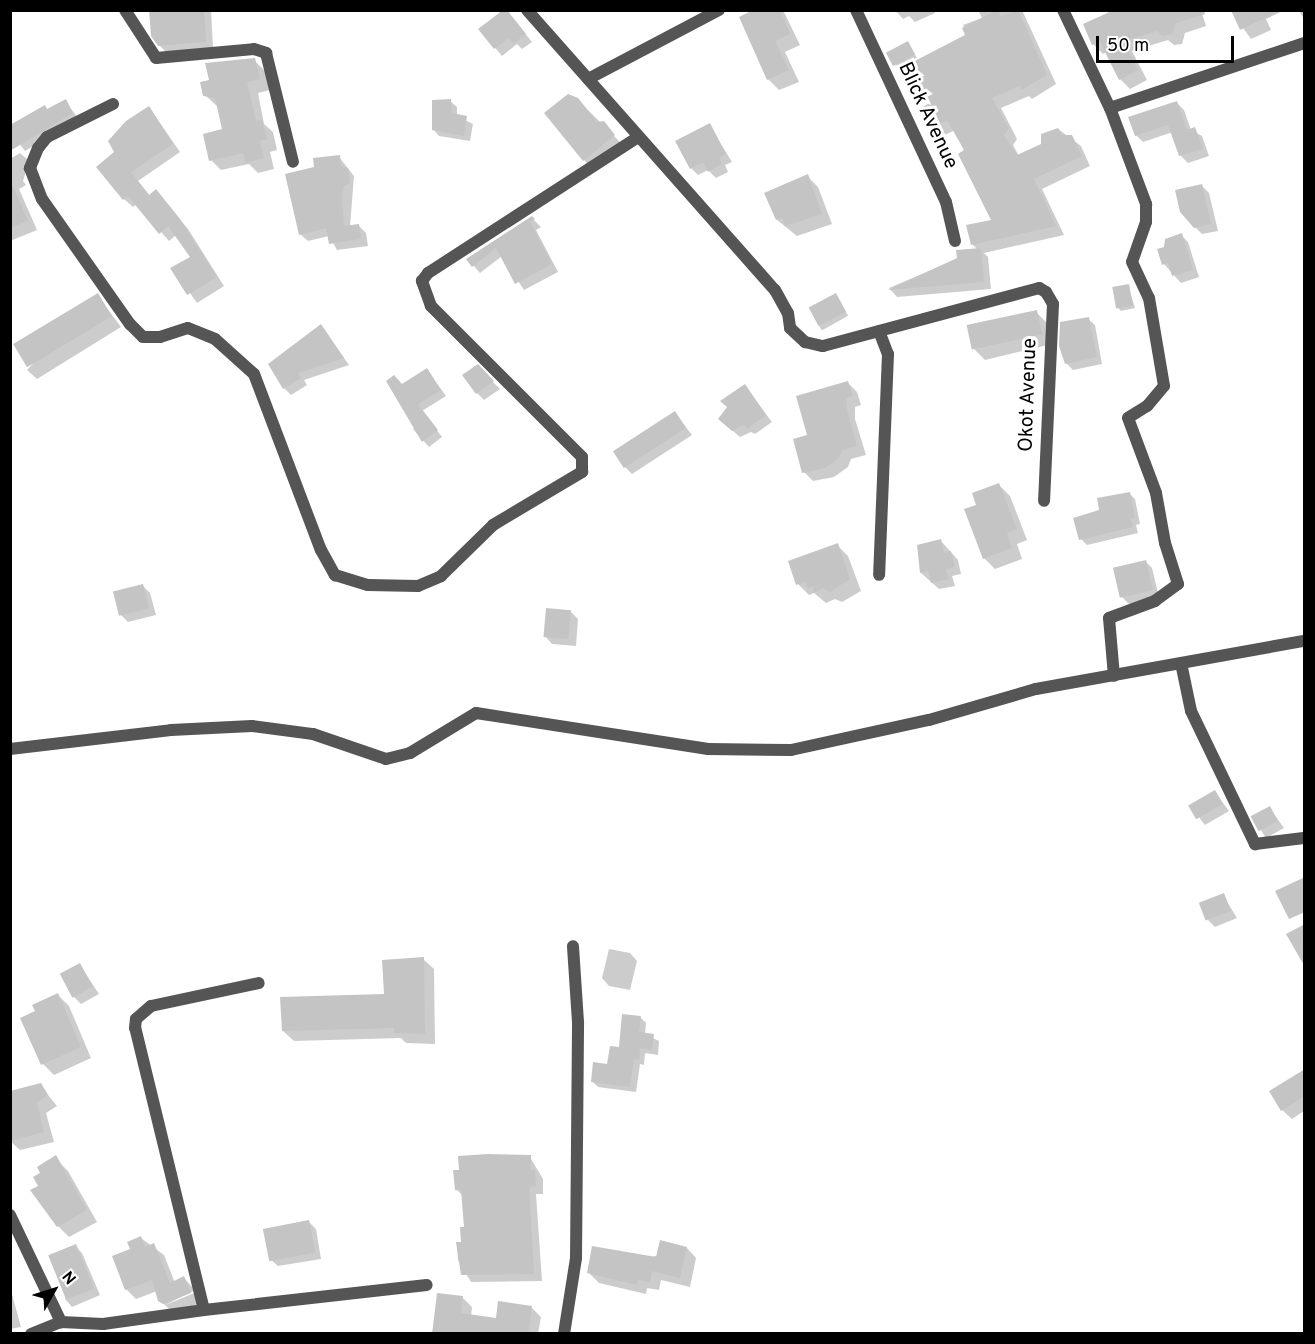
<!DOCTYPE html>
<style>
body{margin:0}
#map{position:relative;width:1315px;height:1344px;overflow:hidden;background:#fff;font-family:Overpass,sans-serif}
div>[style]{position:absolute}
.shadow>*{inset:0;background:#0003;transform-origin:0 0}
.building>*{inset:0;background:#c4c4c4;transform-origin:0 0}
.minor>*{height:12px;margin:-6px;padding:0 6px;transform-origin:6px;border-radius:6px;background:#555}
span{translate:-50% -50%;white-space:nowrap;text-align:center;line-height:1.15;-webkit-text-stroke:6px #fff;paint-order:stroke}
.street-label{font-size:20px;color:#000}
.frame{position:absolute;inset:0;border:12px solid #000;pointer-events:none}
.north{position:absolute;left:24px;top:1260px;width:60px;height:60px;-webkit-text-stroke:4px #fff;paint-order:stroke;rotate:51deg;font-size:16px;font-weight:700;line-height:24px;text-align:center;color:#000}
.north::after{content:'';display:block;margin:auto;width:21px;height:27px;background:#000;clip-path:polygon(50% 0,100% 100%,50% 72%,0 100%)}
.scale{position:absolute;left:1096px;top:36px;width:138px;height:27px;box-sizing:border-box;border:3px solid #000;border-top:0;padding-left:8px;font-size:18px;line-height:21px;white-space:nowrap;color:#000;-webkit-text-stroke:4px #fff;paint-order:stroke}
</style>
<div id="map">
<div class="shadow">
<i style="clip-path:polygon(150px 10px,211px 10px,213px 48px,166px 52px,159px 45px)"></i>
<i style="clip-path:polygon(757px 10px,783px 10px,800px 45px,785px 52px,799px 82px,779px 90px,768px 79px)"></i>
<i style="clip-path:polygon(895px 10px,935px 10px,935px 13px,915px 22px,909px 16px,903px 19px)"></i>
<i style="clip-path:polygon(978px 10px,1022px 10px,1056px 84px,1032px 99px,1029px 96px,1001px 108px,1017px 139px,1013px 145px,1019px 156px,1042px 145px,1058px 129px,1081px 146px,1090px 166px,1042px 189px,1064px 235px,984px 253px,988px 257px,991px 289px,897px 297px,889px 288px,978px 250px,972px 244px,993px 221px,966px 151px,955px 130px,941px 137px,932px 128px,930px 105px,967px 35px,963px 25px,982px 18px)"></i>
<i style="clip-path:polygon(1201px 10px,1206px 26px,1185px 33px,1182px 44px,1174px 45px,1168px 40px,1132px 51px,1147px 80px,1130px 89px,1120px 79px,1107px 52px,1103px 54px,1093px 44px)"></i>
<i style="clip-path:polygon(1230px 10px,1285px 10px,1266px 19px,1271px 30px,1251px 39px)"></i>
<i style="clip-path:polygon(1299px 10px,1304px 10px,1304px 20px)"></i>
<i style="clip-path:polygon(512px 17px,532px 42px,522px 49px,517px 44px,502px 56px,480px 30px)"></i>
<i style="left:908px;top:43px;width:17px;height:22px;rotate:59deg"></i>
<i style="clip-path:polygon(254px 60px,265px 71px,270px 90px,258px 93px,264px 124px,273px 132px,277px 150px,270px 152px,274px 169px,258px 173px,249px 164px,221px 170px,210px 159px,224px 130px,218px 107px,205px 95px)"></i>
<i style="clip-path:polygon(577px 99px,625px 147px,595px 171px,584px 160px)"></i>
<i style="clip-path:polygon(65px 101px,78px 118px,25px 151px,10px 131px)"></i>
<i style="clip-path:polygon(450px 101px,457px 107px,457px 116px,473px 124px,470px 141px,439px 136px,433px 129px)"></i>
<i style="clip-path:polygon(1177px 103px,1184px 110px,1191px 130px,1202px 136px,1209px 156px,1188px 163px,1181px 156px,1173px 132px,1143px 142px,1136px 135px)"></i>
<i style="clip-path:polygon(149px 107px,180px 152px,138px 181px,150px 196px,164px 200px,188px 229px,224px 286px,197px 303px,172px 268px,192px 257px,176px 235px,169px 241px,137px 204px,133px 207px,124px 199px,98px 167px,116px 153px)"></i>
<i style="clip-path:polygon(709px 125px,732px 162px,725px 165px,728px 172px,716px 178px,708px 170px,698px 175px,691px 168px)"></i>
<i style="clip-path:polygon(20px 153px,29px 161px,23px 181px,26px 185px,19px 189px,37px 230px,10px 241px,10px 159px)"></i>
<i style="clip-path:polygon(339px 157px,354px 176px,350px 227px,359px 226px,366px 233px,368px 246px,337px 250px,329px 236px,308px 241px,300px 234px,315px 168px)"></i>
<i style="clip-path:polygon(807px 176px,818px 187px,832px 224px,797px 236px,777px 220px)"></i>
<i style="clip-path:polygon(1201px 185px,1209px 193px,1218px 231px,1202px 234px,1195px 227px)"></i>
<i style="clip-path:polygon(532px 218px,541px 227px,536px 230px,558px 272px,524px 290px,502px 256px,480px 273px,468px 259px)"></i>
<i style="clip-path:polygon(1181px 235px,1188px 242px,1199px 277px,1181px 283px,1164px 264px,1165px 248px)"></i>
<i style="clip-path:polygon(1128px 285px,1135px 308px,1121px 311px,1118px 308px)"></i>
<i style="left:836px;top:294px;width:25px;height:30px;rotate:61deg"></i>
<i style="clip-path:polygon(97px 295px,121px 327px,37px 379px,27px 370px)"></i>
<i style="clip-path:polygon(1036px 312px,1047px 323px,1052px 344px,985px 360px,974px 349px)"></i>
<i style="clip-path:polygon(1088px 319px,1095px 325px,1102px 364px,1073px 370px,1066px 363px)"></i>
<i style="clip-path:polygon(321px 326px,349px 365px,304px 380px,307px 385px,291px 395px,284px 388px)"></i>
<i style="clip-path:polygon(477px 366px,500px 389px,484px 400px,477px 393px)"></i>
<i style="clip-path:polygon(427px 370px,446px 396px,422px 411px,442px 437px,429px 447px,413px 429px,416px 426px,402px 386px)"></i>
<i style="clip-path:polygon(848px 383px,857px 392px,861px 405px,855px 407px,855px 419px,866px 455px,851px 459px,848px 467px,834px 477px,813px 481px,804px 472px,809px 436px)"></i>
<i style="clip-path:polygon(745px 386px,772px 422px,755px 434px,751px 432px,740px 437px,727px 426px)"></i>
<i style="clip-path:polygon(675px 413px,692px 435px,632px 474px,625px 467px)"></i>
<i style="clip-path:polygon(999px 485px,1010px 496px,1027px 540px,1017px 544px,1022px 559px,995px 569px,984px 558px,978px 505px)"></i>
<i style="clip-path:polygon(1129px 493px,1135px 499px,1140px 524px,1136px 525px,1138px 533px,1087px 545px,1081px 539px,1101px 511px)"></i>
<i style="clip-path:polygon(941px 541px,958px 560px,961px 574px,952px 576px,955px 586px,939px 589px,921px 573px)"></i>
<i style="clip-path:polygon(837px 545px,848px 556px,861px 591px,842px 602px,835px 599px,826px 603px,814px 593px,809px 595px,798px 584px)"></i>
<i style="clip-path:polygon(1145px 561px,1152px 568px,1159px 597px,1129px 604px,1122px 597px)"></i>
<i style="clip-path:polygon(143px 586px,150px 593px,156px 615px,128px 622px,121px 615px)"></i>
<i style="clip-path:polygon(571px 612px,578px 619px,576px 646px,552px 644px,545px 636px)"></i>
<i style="clip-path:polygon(1214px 791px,1229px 811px,1205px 825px,1190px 806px)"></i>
<i style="clip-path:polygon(1269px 807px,1284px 828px,1266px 838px,1252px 816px)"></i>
<i style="clip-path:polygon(1223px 895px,1237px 918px,1215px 927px,1208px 920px)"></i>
<i style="clip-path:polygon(609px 949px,630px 953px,637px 961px,630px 990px,609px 986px,602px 978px)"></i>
<i style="clip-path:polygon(423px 959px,434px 969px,435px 1044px,406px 1043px,401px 1038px,294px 1041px,283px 1031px,385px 995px)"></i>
<i style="clip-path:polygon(80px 965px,99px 994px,81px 1004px,74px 997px)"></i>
<i style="clip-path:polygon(58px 995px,69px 1006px,91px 1058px,54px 1075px,43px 1064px,36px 1012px)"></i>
<i style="clip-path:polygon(640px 1017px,646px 1023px,645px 1034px,659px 1041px,658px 1055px,645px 1053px,644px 1065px,640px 1064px,636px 1092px,598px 1087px,592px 1081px,608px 1066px)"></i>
<i style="clip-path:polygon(1304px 1070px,1304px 1111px,1292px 1119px,1282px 1110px)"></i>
<i style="clip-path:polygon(40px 1085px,57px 1106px,46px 1113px,54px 1142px,20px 1150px,10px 1141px,10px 1093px)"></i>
<i style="clip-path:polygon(530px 1157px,543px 1179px,543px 1194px,536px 1194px,542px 1281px,471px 1282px,458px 1260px,457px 1244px,462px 1244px,465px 1228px,463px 1196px,456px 1189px)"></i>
<i style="clip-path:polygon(57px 1160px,68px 1171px,97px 1222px,69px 1237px,58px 1226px,40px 1186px)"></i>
<i style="clip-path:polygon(309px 1222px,316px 1229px,321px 1259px,278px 1266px,270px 1259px)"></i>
<i style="clip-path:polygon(141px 1238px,164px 1255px,175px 1283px,184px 1278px,195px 1290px,165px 1305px,197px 1292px,200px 1303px,174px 1313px,159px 1300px,157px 1291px,136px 1299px,126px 1289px,132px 1250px)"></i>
<i style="clip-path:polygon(75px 1246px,82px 1253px,100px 1295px,72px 1307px,65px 1299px)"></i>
<i style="clip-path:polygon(687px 1248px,696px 1258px,690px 1287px,661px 1280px,659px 1290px,647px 1288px,646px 1294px,599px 1283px,589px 1273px)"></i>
<i style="clip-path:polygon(10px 1287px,21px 1327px,10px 1329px)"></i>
<i style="clip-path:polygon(463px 1298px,472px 1307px,471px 1316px,497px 1320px,532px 1308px,541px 1317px,538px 1334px,433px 1334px)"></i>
</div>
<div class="building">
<i style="clip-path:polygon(149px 10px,204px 10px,206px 42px,158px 46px,151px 36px)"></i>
<i style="clip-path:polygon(503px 10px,507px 10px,526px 34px,514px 43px,509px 38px,494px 49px,478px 29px)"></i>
<i style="clip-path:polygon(753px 10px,780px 10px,790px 34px,775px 41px,789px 70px,767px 80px,739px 17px)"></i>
<i style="clip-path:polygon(997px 10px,1001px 16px,1018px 10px,1047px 75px,1021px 90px,1020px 86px,992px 98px,1009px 129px,1004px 135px,1017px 155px,1041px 144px,1041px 134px,1058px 128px,1062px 135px,1072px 135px,1082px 156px,1034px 179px,1056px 226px,971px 245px,966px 225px,991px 220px,958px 154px,964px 150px,947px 120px,931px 129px,920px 108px,928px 104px,907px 65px,965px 35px,962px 28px)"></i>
<i style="clip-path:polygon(1114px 10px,1204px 10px,1205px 14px,1176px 23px,1172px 34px,1163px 36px,1157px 31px,1124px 41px,1138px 70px,1119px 80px,1100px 42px,1092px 45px,1083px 24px)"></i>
<i style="clip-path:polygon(1231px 10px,1282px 10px,1240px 30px)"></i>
<i style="left:908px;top:41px;width:15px;height:25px;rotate:62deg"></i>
<i style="clip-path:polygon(255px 58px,260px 79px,247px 82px,256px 121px,262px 120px,267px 139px,260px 141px,264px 158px,246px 163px,243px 153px,209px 161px,203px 134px,222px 129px,215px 98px,203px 96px,200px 82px,209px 80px,205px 63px)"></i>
<i style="clip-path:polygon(568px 94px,578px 98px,597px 122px,604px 121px,615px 135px,583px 161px,544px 113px)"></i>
<i style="clip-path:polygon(66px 99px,73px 113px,10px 151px,10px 125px,45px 105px,47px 109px)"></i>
<i style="clip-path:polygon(451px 99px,452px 113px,467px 116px,464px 136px,432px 130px,432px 100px)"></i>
<i style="clip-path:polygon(1177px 101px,1187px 130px,1195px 127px,1203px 149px,1179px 156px,1168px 125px,1135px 136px,1128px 117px)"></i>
<i style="clip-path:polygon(149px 106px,173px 144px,131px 172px,149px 195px,156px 189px,180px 219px,217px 277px,187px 295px,170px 268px,190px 257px,168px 226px,159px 234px,128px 196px,123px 200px,96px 167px,114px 152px,108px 141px,126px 121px)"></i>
<i style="clip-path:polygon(710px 123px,726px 154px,719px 158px,722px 164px,708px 172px,703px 162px,690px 169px,675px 141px)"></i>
<i style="clip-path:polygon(340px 155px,341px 166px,348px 168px,350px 183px,344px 186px,342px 196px,344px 226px,359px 224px,361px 239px,329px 244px,326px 228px,299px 235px,285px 174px,314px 167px,313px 158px)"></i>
<i style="clip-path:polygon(808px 174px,822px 214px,785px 226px,782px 218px,776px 220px,764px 193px)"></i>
<i style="clip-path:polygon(10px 180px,28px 221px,10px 228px)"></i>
<i style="clip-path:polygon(1202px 184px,1211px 224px,1194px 228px,1180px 212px,1175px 190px)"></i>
<i style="clip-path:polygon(532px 216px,535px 219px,530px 222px,552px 264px,515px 284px,496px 248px,472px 267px,466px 259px)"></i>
<i style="clip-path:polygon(1182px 233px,1193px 270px,1172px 276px,1168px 263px,1162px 265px,1157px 249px,1164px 247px,1165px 239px)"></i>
<i style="clip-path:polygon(981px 248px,984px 282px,888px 290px,957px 258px,956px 250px)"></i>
<i style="left:1129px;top:284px;width:22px;height:17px;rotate:80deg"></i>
<i style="left:98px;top:293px;width:27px;height:99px;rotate:59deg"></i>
<i style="left:836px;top:293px;width:21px;height:31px;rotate:62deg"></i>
<i style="left:1037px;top:310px;width:25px;height:72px;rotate:78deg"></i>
<i style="clip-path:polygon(1089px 317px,1097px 357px,1065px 364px,1059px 346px,1060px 322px)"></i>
<i style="clip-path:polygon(321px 324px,344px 358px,298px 373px,301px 378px,283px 389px,268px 364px)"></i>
<i style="clip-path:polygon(478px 364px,494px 381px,476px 394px,462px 375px)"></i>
<i style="clip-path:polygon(427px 368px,441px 390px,418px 404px,438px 430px,422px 442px,386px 381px,394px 375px,402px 384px)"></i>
<i style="clip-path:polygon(848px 381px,853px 396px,846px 398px,847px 409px,857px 446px,842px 450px,839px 458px,825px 468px,802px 473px,793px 439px,807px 435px,796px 396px)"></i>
<i style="clip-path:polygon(745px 384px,766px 415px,748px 428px,743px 425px,732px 431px,718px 419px,727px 407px,720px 401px)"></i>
<i style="left:675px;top:411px;width:20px;height:74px;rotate:57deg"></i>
<i style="clip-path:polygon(999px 483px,1017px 529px,1007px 533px,1012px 548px,983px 559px,964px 509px,976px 505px,972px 493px)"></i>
<i style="clip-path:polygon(1130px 492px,1135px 518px,1131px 519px,1133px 527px,1079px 540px,1073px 518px,1099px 510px,1097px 498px)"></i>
<i style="clip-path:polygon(941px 539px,944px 553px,951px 551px,955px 567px,946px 569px,949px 579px,931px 583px,928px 571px,920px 573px,917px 545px)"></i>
<i style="clip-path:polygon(838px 543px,850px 579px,830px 592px,823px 588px,814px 593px,813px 586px,808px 588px,805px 582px,796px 585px,788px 561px)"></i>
<i style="left:1146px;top:560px;width:31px;height:34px;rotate:77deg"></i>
<i style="left:143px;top:584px;width:25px;height:31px;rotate:76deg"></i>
<i style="left:546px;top:608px;width:25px;height:29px;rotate:5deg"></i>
<i style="left:1215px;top:790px;width:16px;height:31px;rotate:60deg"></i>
<i style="left:1270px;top:806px;width:17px;height:22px;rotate:62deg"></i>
<i style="clip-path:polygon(1305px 877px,1305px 912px,1289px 919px,1275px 891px)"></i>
<i style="left:1224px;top:893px;width:19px;height:27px;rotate:69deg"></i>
<i style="clip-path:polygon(1305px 924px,1305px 967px,1286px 934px)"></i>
<i style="clip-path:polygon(424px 957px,425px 1034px,394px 1033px,394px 1028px,282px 1031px,280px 997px,384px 994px,382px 960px)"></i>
<i style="left:80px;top:963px;width:27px;height:23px;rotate:62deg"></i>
<i style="clip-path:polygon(58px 993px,81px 1047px,41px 1065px,20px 1018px,35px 1011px,32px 1005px)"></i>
<i style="clip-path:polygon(622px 1014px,641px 1016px,639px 1032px,654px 1034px,652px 1050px,640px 1048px,639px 1060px,634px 1059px,630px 1087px,591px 1082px,593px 1062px,607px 1064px,610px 1046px,619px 1047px)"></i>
<i style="clip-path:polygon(1305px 1069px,1305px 1096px,1281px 1111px,1269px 1091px)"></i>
<i style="clip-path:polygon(41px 1083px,48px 1095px,37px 1102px,44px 1132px,10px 1141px,10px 1091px)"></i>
<i style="clip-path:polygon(488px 1154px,531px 1155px,531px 1170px,535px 1170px,536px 1186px,529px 1187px,534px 1274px,461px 1275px,456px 1242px,461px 1242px,460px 1227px,464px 1227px,461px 1190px,455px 1190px,453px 1170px,459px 1170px,458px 1156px)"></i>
<i style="clip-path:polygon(56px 1155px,87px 1210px,57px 1227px,30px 1190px,38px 1186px,33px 1177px,40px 1173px,37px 1167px)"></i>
<i style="left:309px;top:1220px;width:33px;height:47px;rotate:79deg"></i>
<i style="clip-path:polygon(141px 1236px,145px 1247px,154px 1243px,170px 1283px,184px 1276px,191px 1293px,163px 1304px,158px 1301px,152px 1280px,125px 1290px,112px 1256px,130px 1249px,127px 1242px)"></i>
<i style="clip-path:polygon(660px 1240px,687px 1247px,680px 1278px,652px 1271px,650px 1282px,638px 1280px,637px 1285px,587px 1273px,592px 1246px,656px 1257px)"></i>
<i style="left:76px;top:1244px;width:48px;height:30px;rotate:68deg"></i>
<i style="clip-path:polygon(437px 1293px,463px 1296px,461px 1313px,496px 1318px,498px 1301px,532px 1306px,528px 1334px,432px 1334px)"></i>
</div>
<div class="minor">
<i style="left:125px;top:10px;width:57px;rotate:57.1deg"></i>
<i style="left:156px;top:58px;width:98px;rotate:-5.2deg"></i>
<i style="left:254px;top:49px;width:13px;rotate:18deg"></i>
<i style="left:266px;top:53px;width:112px;rotate:76.1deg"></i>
<i style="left:527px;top:10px;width:374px;rotate:48.5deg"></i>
<i style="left:775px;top:290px;width:26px;rotate:61deg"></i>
<i style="left:788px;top:313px;width:15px;rotate:82deg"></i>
<i style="left:790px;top:328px;width:21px;rotate:43deg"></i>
<i style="left:805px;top:342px;width:18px;rotate:13deg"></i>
<i style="left:823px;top:346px;width:224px;rotate:-15deg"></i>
<i style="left:1039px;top:288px;width:8px;rotate:30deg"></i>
<i style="left:1046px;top:292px;width:14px;rotate:60deg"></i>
<i style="left:1053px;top:304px;width:197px;rotate:92.6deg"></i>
<i style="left:856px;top:10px;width:212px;rotate:64.9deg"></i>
<i style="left:946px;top:202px;width:40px;rotate:77deg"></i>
<i style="left:1063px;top:10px;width:109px;rotate:64.4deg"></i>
<i style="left:1110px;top:108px;width:103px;rotate:69.4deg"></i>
<i style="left:1146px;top:204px;width:18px;rotate:90deg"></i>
<i style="left:1146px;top:222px;width:42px;rotate:109.3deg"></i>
<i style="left:1132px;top:262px;width:40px;rotate:65deg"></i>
<i style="left:1149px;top:298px;width:89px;rotate:80.3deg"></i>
<i style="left:1164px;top:386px;width:26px;rotate:130deg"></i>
<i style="left:1147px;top:406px;width:22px;rotate:148deg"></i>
<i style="left:1128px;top:418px;width:80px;rotate:69.5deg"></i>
<i style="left:1156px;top:493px;width:51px;rotate:79.8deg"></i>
<i style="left:1165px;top:543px;width:43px;rotate:72.4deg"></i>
<i style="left:1178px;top:584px;width:29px;rotate:144deg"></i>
<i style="left:1155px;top:601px;width:49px;rotate:159.7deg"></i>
<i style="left:1109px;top:618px;width:58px;rotate:85.1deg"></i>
<i style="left:588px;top:79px;width:148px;rotate:-27.8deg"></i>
<i style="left:113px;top:104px;width:74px;rotate:153.4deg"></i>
<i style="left:47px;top:137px;width:14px;rotate:129deg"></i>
<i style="left:38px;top:148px;width:22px;rotate:112deg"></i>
<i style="left:30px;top:168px;width:33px;rotate:69deg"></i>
<i style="left:42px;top:199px;width:153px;rotate:54.9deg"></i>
<i style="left:130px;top:324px;width:18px;rotate:45deg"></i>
<i style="left:143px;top:337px;width:17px"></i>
<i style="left:160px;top:337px;width:29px;rotate:-18deg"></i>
<i style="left:188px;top:328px;width:29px;rotate:22deg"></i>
<i style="left:215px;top:339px;width:52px;rotate:41.9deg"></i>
<i style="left:254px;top:374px;width:188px;rotate:69.2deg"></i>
<i style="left:321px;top:550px;width:29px;rotate:61deg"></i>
<i style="left:335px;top:575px;width:34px;rotate:17deg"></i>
<i style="left:368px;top:585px;width:50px;rotate:1.1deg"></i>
<i style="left:418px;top:586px;width:25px;rotate:-23deg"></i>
<i style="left:441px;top:576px;width:73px;rotate:-44.4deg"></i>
<i style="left:493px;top:525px;width:104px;rotate:-30.8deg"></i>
<i style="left:582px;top:472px;width:15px;rotate:-90deg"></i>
<i style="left:582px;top:457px;width:214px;rotate:-135deg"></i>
<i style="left:431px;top:306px;width:27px;rotate:-110deg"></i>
<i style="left:422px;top:281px;width:10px;rotate:-53deg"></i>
<i style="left:428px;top:273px;width:249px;rotate:-32.9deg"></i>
<i style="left:1110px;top:108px;width:205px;rotate:-18.5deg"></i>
<i style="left:879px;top:331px;width:25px;rotate:69deg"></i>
<i style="left:888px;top:354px;width:221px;rotate:92.3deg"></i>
<i style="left:1181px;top:663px;width:49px;rotate:78.2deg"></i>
<i style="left:1191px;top:711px;width:148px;rotate:64.3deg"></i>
<i style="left:1255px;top:844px;width:49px;rotate:-7deg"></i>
<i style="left:10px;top:749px;width:162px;rotate:-6.7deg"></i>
<i style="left:171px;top:730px;width:81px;rotate:-2.8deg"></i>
<i style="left:252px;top:726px;width:62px;rotate:7.5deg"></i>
<i style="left:313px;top:734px;width:77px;rotate:18.9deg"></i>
<i style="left:386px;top:759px;width:25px;rotate:-14deg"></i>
<i style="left:410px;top:753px;width:77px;rotate:-31.2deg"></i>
<i style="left:476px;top:713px;width:235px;rotate:8.8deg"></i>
<i style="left:708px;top:749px;width:83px;rotate:0.7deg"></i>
<i style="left:791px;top:750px;width:141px;rotate:-12.3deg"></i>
<i style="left:929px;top:720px;width:111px;rotate:-16.2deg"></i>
<i style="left:1036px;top:689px;width:272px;rotate:-10.2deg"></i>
<i style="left:10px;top:1215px;width:119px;rotate:64.5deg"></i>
<i style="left:204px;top:1310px;width:224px;rotate:-6.4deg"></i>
<i style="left:31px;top:1334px;width:32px;rotate:-22deg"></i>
<i style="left:61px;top:1322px;width:42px;rotate:2.7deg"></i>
<i style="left:103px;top:1324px;width:102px;rotate:-7.9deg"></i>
<i style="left:204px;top:1310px;width:290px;rotate:-103.7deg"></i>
<i style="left:135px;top:1028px;width:9px;rotate:-84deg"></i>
<i style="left:136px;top:1019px;width:20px;rotate:-41deg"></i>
<i style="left:151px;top:1006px;width:110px;rotate:-12deg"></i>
<i style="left:564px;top:1334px;width:77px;rotate:-81deg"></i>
<i style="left:576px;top:1258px;width:236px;rotate:-89.5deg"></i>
<i style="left:578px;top:1022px;width:76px;rotate:-93.8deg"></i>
</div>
<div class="street-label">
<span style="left:927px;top:116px;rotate:65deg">Blick Avenue</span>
<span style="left:1029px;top:395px;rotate:-88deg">Okot Avenue</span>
</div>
<div class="frame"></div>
<div class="north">N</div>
<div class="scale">50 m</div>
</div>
